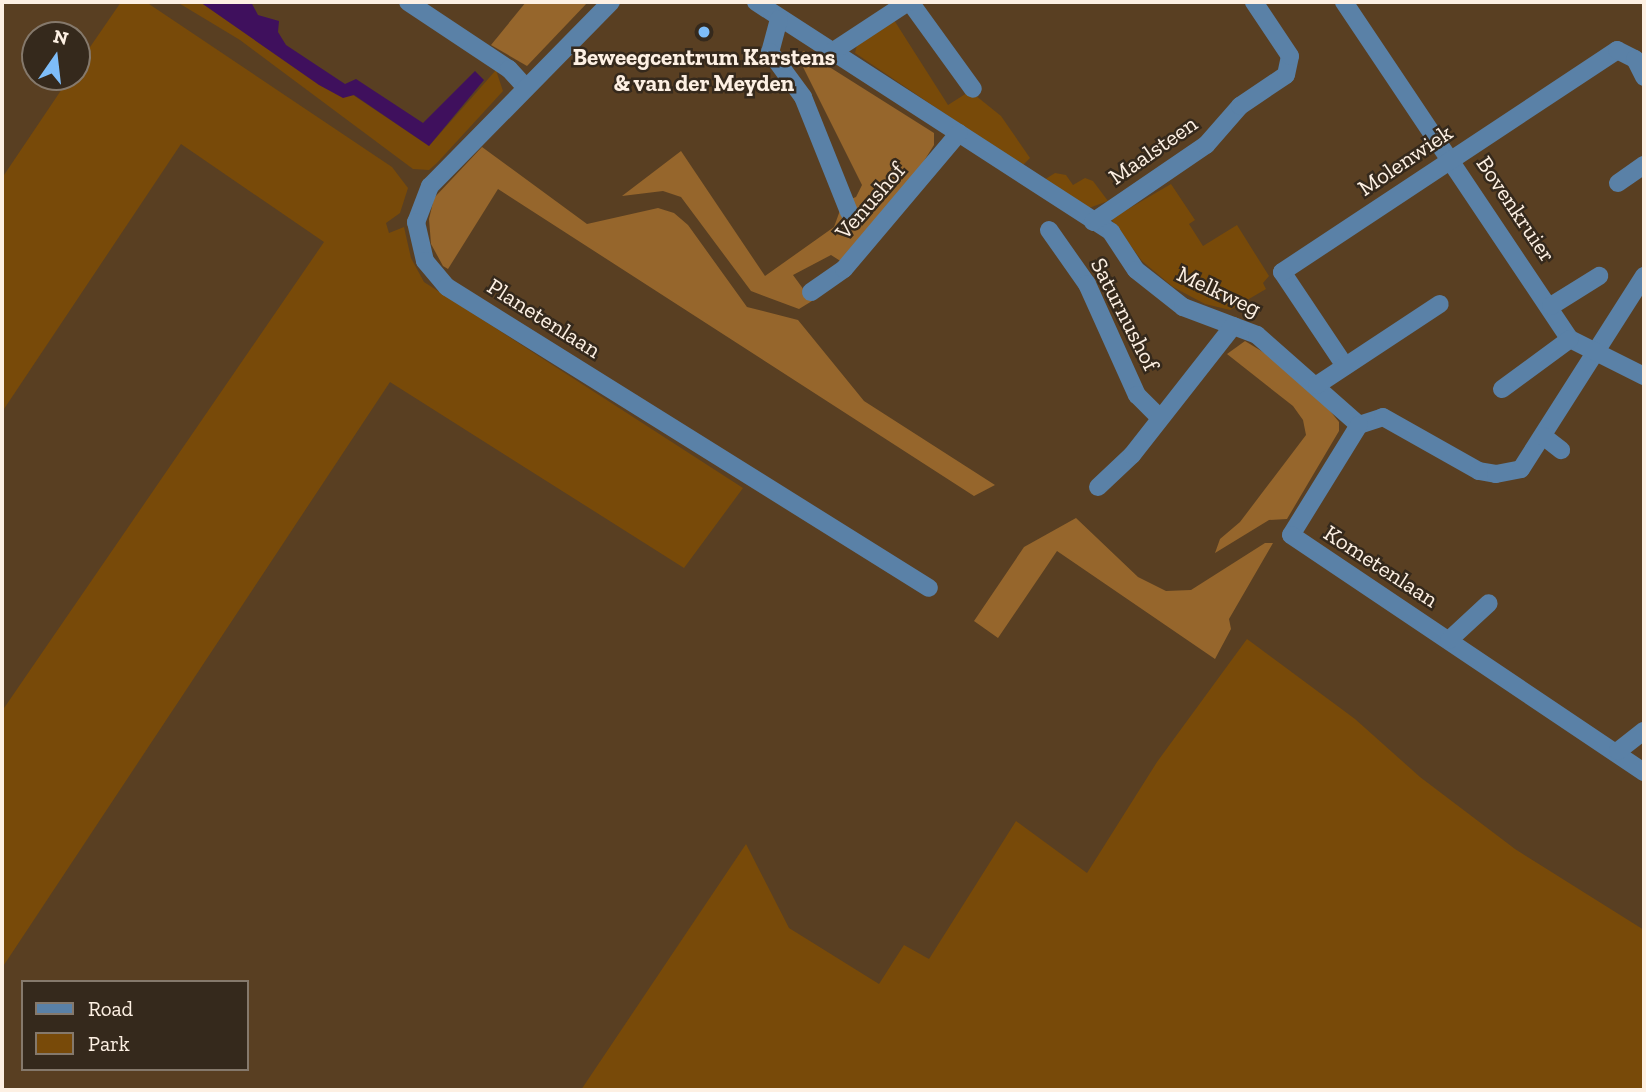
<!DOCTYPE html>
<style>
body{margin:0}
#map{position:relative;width:1646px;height:1092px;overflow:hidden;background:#593f22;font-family:"Zilla Slab",serif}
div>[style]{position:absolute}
.green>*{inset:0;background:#784a09}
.forest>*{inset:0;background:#96662c}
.water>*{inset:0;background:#3f105d}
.minor>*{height:18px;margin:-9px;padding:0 9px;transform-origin:9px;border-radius:9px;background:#5a81a7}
.dots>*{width:19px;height:19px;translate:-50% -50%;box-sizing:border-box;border:4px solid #35291c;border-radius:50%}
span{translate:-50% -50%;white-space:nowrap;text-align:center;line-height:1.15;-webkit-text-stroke:5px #35291c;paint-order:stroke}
.poi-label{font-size:23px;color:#fdf0e3;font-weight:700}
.street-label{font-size:23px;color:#fdf0e3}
.frame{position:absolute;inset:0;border:4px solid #fdf0e3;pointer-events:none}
.legend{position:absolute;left:21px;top:980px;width:228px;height:91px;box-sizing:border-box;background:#35291c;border:2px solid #85796c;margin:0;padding:9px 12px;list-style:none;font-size:21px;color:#fdf0e3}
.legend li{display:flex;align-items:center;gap:14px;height:35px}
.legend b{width:35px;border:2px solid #85796c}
.north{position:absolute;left:21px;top:21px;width:70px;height:70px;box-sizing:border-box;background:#35291c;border:2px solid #85796c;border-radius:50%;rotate:14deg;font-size:19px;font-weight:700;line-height:28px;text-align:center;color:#fdf0e3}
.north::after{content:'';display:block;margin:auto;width:24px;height:32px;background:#7ebdf9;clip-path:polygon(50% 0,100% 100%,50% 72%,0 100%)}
</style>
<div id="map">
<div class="green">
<i style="clip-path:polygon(121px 2px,146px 2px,392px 167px,408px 188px,400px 213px,386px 223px,389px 233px,404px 227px,411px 258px,424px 282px,743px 488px,684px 568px,390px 382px,2px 968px,2px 711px,324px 242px,181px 144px,2px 412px,2px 178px,70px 77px,77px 77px,77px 66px)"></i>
<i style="clip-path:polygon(177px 2px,200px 2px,274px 53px,353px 95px,429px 146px,496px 70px,503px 91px,437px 163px,429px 170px,413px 169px,240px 40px)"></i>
<i style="clip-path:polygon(894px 20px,948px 105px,970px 91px,1001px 116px,1030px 158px,1022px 166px,855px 53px,857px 45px)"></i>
<i style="clip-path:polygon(1055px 173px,1066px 175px,1073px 185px,1085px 178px,1093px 181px,1108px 201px,1089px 208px,1044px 180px)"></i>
<i style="clip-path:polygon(1171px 184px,1195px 220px,1189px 224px,1203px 246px,1237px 225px,1269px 276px,1263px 283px,1266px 289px,1230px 310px,1205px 304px,1173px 287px,1142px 261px,1111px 219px)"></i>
<i style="clip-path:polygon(1247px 639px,1355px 719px,1420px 777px,1515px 849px,1644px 930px,1644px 1090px,581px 1090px,746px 844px,789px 928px,879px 984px,904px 945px,929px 959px,1016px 821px,1087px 873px,1157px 762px)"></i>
</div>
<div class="forest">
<i style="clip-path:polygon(526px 2px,588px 2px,527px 66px,491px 45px)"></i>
<i style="clip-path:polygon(804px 51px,934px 133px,934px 145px,917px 172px,842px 262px,831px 255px,793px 275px,812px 301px,799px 309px,751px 291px,681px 197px,663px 191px,622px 196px,681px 151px,765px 276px,834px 227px,843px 202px,856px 197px,862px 185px,802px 65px,798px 55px)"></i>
<i style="clip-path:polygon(482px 147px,587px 224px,658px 208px,674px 213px,688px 225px,747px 307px,798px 320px,864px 401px,995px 485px,974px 496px,498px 189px,448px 269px,443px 266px,431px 244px,429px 219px,434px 198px)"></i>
<i style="clip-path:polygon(1245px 341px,1284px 365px,1318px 396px,1339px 422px,1339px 431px,1287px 519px,1269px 520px,1215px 553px,1220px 539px,1240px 522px,1306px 435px,1303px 420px,1293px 406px,1227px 354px)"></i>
<i style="clip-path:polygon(1076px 518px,1138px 577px,1166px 591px,1191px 590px,1265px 543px,1273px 543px,1229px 619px,1231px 629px,1215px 659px,1057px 551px,998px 638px,974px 621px,1024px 547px)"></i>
</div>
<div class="water">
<i style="clip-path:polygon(200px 2px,251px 2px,258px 15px,279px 21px,278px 32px,286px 45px,345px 84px,356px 79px,423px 123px,475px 71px,484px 80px,429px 146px,354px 95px,343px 98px,319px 85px)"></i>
</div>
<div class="minor">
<i style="left:408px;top:2px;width:121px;rotate:33.6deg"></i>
<i style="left:509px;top:69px;width:24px;rotate:48deg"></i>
<i style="left:611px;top:2px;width:258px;rotate:134.5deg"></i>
<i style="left:430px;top:186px;width:39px;rotate:111deg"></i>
<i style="left:416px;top:222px;width:40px;rotate:77deg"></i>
<i style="left:425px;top:261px;width:34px;rotate:50deg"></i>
<i style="left:447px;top:287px;width:568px;rotate:31.98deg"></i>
<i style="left:756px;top:2px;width:423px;rotate:32.9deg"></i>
<i style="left:1111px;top:232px;width:45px;rotate:56.7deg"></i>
<i style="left:1136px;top:270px;width:60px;rotate:38.2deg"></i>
<i style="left:1183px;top:307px;width:79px;rotate:20.7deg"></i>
<i style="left:1257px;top:335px;width:136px;rotate:41.4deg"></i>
<i style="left:1359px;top:425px;width:25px;rotate:-18deg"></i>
<i style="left:1383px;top:417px;width:110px;rotate:29.4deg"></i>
<i style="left:1479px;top:471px;width:17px;rotate:10deg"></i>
<i style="left:1496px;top:474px;width:25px;rotate:-11deg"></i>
<i style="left:1521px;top:469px;width:229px;rotate:-57.5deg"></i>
<i style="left:910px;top:2px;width:107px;rotate:54.1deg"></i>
<i style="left:1344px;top:2px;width:406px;rotate:56.2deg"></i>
<i style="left:1570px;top:339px;width:83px;rotate:26.6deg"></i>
<i style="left:779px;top:19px;width:34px;rotate:105deg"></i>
<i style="left:770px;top:52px;width:56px;rotate:53.7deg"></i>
<i style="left:803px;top:97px;width:124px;rotate:68.2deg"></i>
<i style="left:832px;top:52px;width:91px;rotate:-33.3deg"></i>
<i style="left:1618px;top:183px;width:32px;rotate:-35deg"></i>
<i style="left:1093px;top:222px;width:137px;rotate:-34.3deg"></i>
<i style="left:1206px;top:145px;width:52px;rotate:-48.9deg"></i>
<i style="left:1240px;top:106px;width:55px;rotate:-34deg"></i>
<i style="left:1286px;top:75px;width:19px;rotate:-78deg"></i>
<i style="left:1290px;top:56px;width:65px;rotate:-123.7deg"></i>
<i style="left:1049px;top:230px;width:66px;rotate:54.9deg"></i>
<i style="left:1087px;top:284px;width:122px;rotate:65.8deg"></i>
<i style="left:1137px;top:395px;width:31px;rotate:45deg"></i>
<i style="left:811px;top:292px;width:40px;rotate:-34.9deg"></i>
<i style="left:844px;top:269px;width:178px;rotate:-49.8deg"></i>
<i style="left:1551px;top:306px;width:57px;rotate:-32deg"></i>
<i style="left:1345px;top:366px;width:113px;rotate:-123.8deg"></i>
<i style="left:1282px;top:272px;width:402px;rotate:-33.5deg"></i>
<i style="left:1617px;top:50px;width:20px;rotate:27deg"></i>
<i style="left:1635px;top:59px;width:20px;rotate:63deg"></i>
<i style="left:1317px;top:385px;width:147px;rotate:-33.4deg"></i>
<i style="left:1502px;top:389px;width:84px;rotate:-36.3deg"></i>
<i style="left:1359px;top:425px;width:129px;rotate:121.7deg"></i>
<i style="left:1291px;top:535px;width:425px;rotate:33.9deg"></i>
<i style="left:1543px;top:436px;width:23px;rotate:38deg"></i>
<i style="left:1098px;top:487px;width:47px;rotate:-43.3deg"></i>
<i style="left:1132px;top:455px;width:164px;rotate:-51.9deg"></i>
<i style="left:1449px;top:640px;width:54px;rotate:-42.8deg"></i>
<i style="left:1618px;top:751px;width:33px;rotate:-38deg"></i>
</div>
<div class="dots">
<i style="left:704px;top:32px;background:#7ebdf9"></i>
</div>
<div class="poi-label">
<span style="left:704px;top:70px">Beweegcentrum Karstens<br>&amp; van der Meyden</span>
</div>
<div class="street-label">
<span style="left:1153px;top:150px;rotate:-35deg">Maalsteen</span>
<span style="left:1405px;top:160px;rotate:-34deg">Molenwiek</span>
<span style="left:870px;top:201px;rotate:-49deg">Venushof</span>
<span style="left:1516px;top:209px;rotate:56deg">Bovenkruier</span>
<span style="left:1219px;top:291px;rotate:25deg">Melkweg</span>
<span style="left:1125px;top:314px;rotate:63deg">Saturnushof</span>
<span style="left:544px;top:318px;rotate:32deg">Planetenlaan</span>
<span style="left:1381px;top:566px;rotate:33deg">Kometenlaan</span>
</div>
<div class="frame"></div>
<ul class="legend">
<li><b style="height:9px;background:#5a81a7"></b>Road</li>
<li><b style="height:19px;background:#784a09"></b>Park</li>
</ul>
<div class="north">N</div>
</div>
